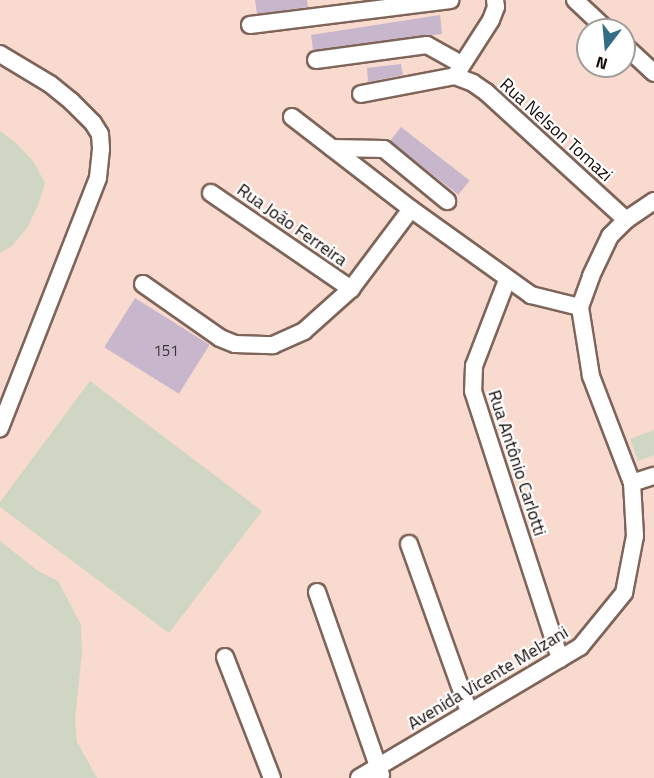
<!DOCTYPE html>
<meta charset="utf-8">
<style>
body{margin:0}
#map{position:relative;width:654px;height:778px;overflow:hidden;background:#f8dace;font-family:"Titillium Web",sans-serif}
div>[style]{position:absolute}
.green>*{inset:0;background:#cfd6c3}
.building>*{inset:0;background:#c8b6cd;transform-origin:0 0}
.roads{filter:drop-shadow(2px 0 #7e6459) drop-shadow(-2px 0 #7e6459) drop-shadow(0 2px #7e6459) drop-shadow(0 -2px #7e6459)}
.street>*{height:16px;margin:-8px;padding:0 8px;transform-origin:8px;border-radius:8px;background:#fff}
span{translate:-50% -50%;white-space:nowrap;text-align:center;line-height:1.15;-webkit-text-stroke:4.5px #fff;paint-order:stroke}
.number-label{font-size:15px;color:#403538}
.number-label span{-webkit-text-stroke-width:0}
.street-label{font-size:18px;color:#130a06}
.north{position:absolute;left:576px;top:18px;width:60px;height:60px;box-sizing:border-box;background:#fff;border:2px solid #a19d9b;border-radius:50%;rotate:196deg;font-size:16px;font-weight:700;line-height:24px;text-align:center;color:#130a06}
.north::after{content:'';display:block;margin:auto;width:21px;height:27px;background:#336d85;clip-path:polygon(50% 0,100% 100%,50% 72%,0 100%)}
</style>
<div id="map">
<div class="green">
<i style="clip-path:polygon(0 131px,16px 143px,33px 161px,45px 183px,37px 208px,27px 228px,12px 246px,0 253px)"></i>
<i style="clip-path:polygon(90px 381px,262px 511px,169px 633px,0 507px,0 502px)"></i>
<i style="clip-path:polygon(654px 430px,654px 455px,638px 461px,630px 439px)"></i>
<i style="clip-path:polygon(0 541px,38px 571px,58px 581px,81px 625px,82px 652px,75px 719px,77px 742px,97px 778px,0 778px)"></i>
</div>
<div class="building">
<i style="clip-path:polygon(255px 0,307px 0,308px 7px,257px 14px)"></i>
<i style="clip-path:polygon(440px 15px,442px 34px,313px 50px,311px 35px)"></i>
<i style="clip-path:polygon(401px 64px,403px 75px,368px 82px,367px 68px)"></i>
<i style="left:401px;top:127px;width:87px;height:18px;rotate:38deg"></i>
<i style="left:135px;top:298px;width:88px;height:58px;rotate:32deg"></i>
</div>
<div class="roads">
<div class="street">
<i style="left:575px;top:0;width:44px;rotate:43.2deg"></i>
<i style="left:250px;top:25px;width:202px;rotate:-7.1deg"></i>
<i style="left:624px;top:45px;width:41px;rotate:43deg"></i>
<i style="left:0;top:54px;width:58px;rotate:31deg"></i>
<i style="left:50px;top:84px;width:27px;rotate:39deg"></i>
<i style="left:71px;top:101px;width:31px;rotate:45deg"></i>
<i style="left:93px;top:123px;width:13px;rotate:58deg"></i>
<i style="left:100px;top:134px;width:15px;rotate:86deg"></i>
<i style="left:101px;top:149px;width:29px;rotate:96deg"></i>
<i style="left:98px;top:178px;width:269px;rotate:111.4deg"></i>
<i style="left:316px;top:60px;width:112px;rotate:-7.7deg"></i>
<i style="left:427px;top:45px;width:39px;rotate:29deg"></i>
<i style="left:457px;top:73px;width:63px;rotate:-57.3deg"></i>
<i style="left:491px;top:20px;width:14px;rotate:-69deg"></i>
<i style="left:496px;top:7px;width:7px;rotate:-98deg"></i>
<i style="left:455px;top:76px;width:19px;rotate:21deg"></i>
<i style="left:473px;top:83px;width:16px;rotate:35deg"></i>
<i style="left:486px;top:92px;width:190px;rotate:42.4deg"></i>
<i style="left:361px;top:94px;width:96px;rotate:-10.8deg"></i>
<i style="left:292px;top:117px;width:150px;rotate:37.7deg"></i>
<i style="left:332px;top:148px;width:52px;rotate:1.1deg"></i>
<i style="left:384px;top:149px;width:82px;rotate:39.5deg"></i>
<i style="left:211px;top:193px;width:170px;rotate:34.4deg"></i>
<i style="left:507px;top:280px;width:92px;rotate:111deg"></i>
<i style="left:474px;top:366px;width:25px;rotate:92deg"></i>
<i style="left:473px;top:391px;width:282px;rotate:72deg"></i>
<i style="left:143px;top:284px;width:94px;rotate:35deg"></i>
<i style="left:220px;top:338px;width:16px;rotate:22deg"></i>
<i style="left:235px;top:344px;width:38px;rotate:2deg"></i>
<i style="left:273px;top:345px;width:34px;rotate:-24deg"></i>
<i style="left:304px;top:331px;width:63px;rotate:-41.8deg"></i>
<i style="left:351px;top:289px;width:100px;rotate:-53.1deg"></i>
<i style="left:411px;top:209px;width:148px;rotate:35.6deg"></i>
<i style="left:531px;top:295px;width:50px;rotate:13.8deg"></i>
<i style="left:632px;top:483px;width:23px;rotate:-18deg"></i>
<i style="left:409px;top:544px;width:178px;rotate:70.3deg"></i>
<i style="left:317px;top:592px;width:194px;rotate:70.7deg"></i>
<i style="left:225px;top:657px;width:130px;rotate:68.8deg"></i>
<i style="left:359px;top:778px;width:257px;rotate:-30.7deg"></i>
<i style="left:580px;top:647px;width:70px;rotate:-50.8deg"></i>
<i style="left:624px;top:593px;width:58px;rotate:-79.1deg"></i>
<i style="left:635px;top:536px;width:53px;rotate:-93.2deg"></i>
<i style="left:632px;top:483px;width:115px;rotate:-111deg"></i>
<i style="left:591px;top:376px;width:70px;rotate:-99.1deg"></i>
<i style="left:580px;top:307px;width:33px;rotate:-70deg"></i>
<i style="left:591px;top:276px;width:44px;rotate:-64.6deg"></i>
<i style="left:610px;top:236px;width:23px;rotate:-45deg"></i>
<i style="left:626px;top:220px;width:34px;rotate:-34deg"></i>
</div>
</div>
<div class="number-label">
<span style="left:166px;top:351px">151</span>
</div>
<div class="street-label">
<span style="left:556px;top:130px;rotate:42deg">Rua Nelson Tomazi</span>
<span style="left:292px;top:225px;rotate:35deg">Rua João Ferreira</span>
<span style="left:517px;top:463px;rotate:72deg">Rua Antônio Carlotti</span>
<span style="left:488px;top:678px;rotate:-31deg">Avenida Vicente Melzani</span>
</div>
<div class="north">N</div>
</div>
